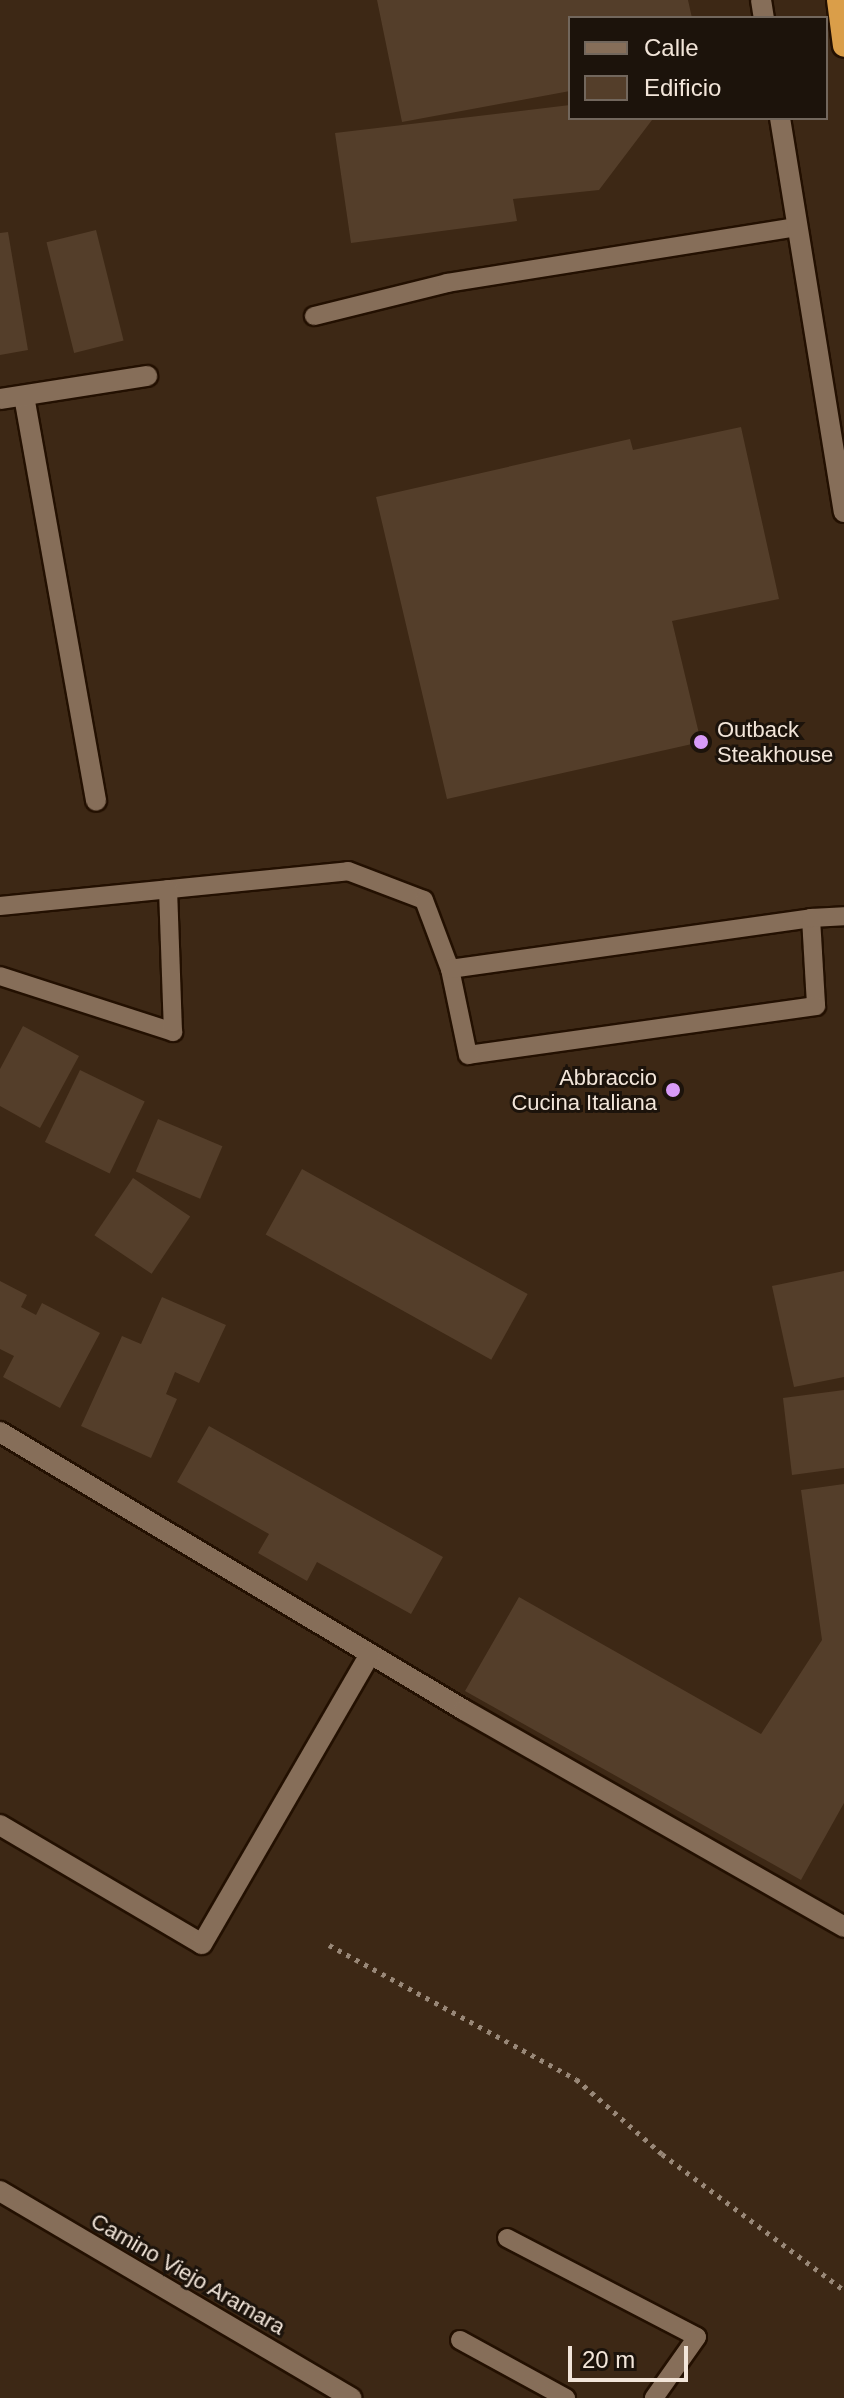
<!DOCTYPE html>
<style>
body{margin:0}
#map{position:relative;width:844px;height:2398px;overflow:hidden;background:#3d2815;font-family:Helvetica,sans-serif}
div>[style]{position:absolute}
.building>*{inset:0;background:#543e2a;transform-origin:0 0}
.path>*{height:5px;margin-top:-2.5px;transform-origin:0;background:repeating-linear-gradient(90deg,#998878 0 4px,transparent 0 10px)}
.roads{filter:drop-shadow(2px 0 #231001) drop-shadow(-2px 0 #231001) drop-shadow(0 2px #231001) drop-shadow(0 -2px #231001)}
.service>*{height:18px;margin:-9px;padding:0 9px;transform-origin:9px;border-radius:9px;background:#866e59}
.minor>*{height:20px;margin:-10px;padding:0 10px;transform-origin:10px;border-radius:10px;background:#866e59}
.secondary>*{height:20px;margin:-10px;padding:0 10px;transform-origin:10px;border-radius:10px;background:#866e59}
.trunk>*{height:22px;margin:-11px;padding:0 11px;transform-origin:11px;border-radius:11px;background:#da9e49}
.dots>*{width:22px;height:22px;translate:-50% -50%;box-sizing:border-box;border:4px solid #1c130b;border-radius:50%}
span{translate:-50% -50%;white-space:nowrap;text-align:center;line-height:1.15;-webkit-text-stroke:6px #1c130b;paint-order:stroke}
.poi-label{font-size:22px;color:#f2e5d9}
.left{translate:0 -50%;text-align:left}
.right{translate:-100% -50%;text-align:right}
.street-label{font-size:22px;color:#f2e5d9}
.legend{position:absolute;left:568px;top:16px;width:260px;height:104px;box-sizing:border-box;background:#1c130b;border:2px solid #72675d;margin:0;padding:10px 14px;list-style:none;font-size:24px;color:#f2e5d9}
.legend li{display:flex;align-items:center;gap:16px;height:40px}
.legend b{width:40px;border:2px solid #72675d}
.scale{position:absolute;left:568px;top:2346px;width:120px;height:36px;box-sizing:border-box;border:4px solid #f2e5d9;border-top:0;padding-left:10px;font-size:24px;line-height:28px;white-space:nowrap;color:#f2e5d9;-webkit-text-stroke:6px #1c130b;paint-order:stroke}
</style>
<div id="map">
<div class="building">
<i style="clip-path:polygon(377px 0,688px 0,692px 18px,570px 18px,570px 91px,402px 122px)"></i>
<i style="clip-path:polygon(570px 105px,570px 118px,652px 120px,599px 190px,513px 199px,517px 221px,351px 243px,335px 133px)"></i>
<i style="left:96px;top:230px;width:114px;height:51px;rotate:76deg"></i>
<i style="clip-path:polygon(8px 232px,28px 350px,0 355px,0 233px)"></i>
<i style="clip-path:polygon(741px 427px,779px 599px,672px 621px,701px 742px,447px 799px,376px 497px,630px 439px,633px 450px)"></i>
<i style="clip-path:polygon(23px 1026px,79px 1056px,40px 1128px,0 1106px,0 1069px)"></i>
<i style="left:80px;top:1070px;width:72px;height:80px;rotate:26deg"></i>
<i style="left:158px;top:1119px;width:70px;height:57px;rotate:23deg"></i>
<i style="left:302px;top:1169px;width:258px;height:75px;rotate:29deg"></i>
<i style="left:133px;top:1178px;width:69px;height:69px;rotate:34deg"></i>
<i style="clip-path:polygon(844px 1271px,844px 1377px,794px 1387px,772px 1286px)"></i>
<i style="clip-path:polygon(0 1281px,27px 1295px,21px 1307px,36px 1315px,42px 1303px,100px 1333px,60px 1408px,3px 1377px,14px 1356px,0 1349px)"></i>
<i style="clip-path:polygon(162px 1297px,226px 1325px,199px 1383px,175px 1372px,166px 1394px,177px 1399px,151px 1458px,81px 1426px,122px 1336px,141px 1344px)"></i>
<i style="clip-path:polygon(844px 1390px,844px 1468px,792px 1475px,783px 1398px)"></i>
<i style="clip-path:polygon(209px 1426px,443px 1557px,411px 1614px,317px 1562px,307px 1581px,258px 1553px,269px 1534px,177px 1482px)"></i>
<i style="clip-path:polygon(844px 1484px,844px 1803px,801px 1880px,465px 1691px,519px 1597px,761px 1734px,822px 1640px,801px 1490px)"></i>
</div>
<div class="path">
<i style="left:329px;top:1945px;width:281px;rotate:28.5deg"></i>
<i style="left:576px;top:2079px;width:114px;rotate:41.1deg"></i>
<i style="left:662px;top:2154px;width:227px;rotate:36.8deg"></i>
</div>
<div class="roads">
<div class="service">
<i style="left:314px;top:316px;width:137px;rotate:-13.9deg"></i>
<i style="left:447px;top:283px;width:353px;rotate:-9.1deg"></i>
<i style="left:0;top:906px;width:350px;rotate:-5.7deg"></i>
<i style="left:348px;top:871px;width:81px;rotate:20.9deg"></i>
<i style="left:424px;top:900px;width:74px;rotate:69.4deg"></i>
<i style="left:811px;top:918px;width:88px;rotate:86.7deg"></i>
<i style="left:816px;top:1006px;width:351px;rotate:172deg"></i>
<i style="left:468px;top:1055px;width:88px;rotate:-101.8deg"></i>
<i style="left:450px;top:969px;width:365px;rotate:-8deg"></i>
<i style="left:811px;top:918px;width:33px;rotate:-3deg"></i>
<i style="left:0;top:976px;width:182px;rotate:17.9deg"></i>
<i style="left:173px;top:1032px;width:143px;rotate:-92deg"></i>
<i style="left:507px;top:2238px;width:214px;rotate:27.5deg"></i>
<i style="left:697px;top:2337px;width:75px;rotate:125.2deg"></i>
<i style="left:460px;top:2340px;width:121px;rotate:28.7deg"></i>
</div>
<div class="minor">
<i style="left:24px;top:396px;width:411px;rotate:79.9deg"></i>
<i style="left:0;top:399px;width:149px;rotate:-8.9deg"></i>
<i style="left:0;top:1432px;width:541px;rotate:30.93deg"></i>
<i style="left:464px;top:1710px;width:438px;rotate:29.7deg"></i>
<i style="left:0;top:1825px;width:234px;rotate:30.5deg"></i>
<i style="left:202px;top:1944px;width:335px;rotate:-59.9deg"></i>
<i style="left:0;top:2191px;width:408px;rotate:30.5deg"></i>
</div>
<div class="secondary">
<i style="left:761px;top:0;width:18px;rotate:81deg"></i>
<i style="left:780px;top:118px;width:399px;rotate:80.8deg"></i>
</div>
<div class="trunk">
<i style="left:838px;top:0;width:46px;rotate:82.6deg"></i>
</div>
</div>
<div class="dots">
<i style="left:701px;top:742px;background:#d89bf8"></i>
<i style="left:673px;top:1090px;background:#d89bf8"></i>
</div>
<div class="poi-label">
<span class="left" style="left:717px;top:742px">Outback<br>Steakhouse</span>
<span class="right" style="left:657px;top:1090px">Abbraccio<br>Cucina Italiana</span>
</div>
<div class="street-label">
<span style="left:188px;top:2274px;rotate:30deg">Camino Viejo Aramara</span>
</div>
<ul class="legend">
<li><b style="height:10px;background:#866e59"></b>Calle</li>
<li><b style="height:22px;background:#543e2a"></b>Edificio</li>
</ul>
<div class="scale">20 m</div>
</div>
